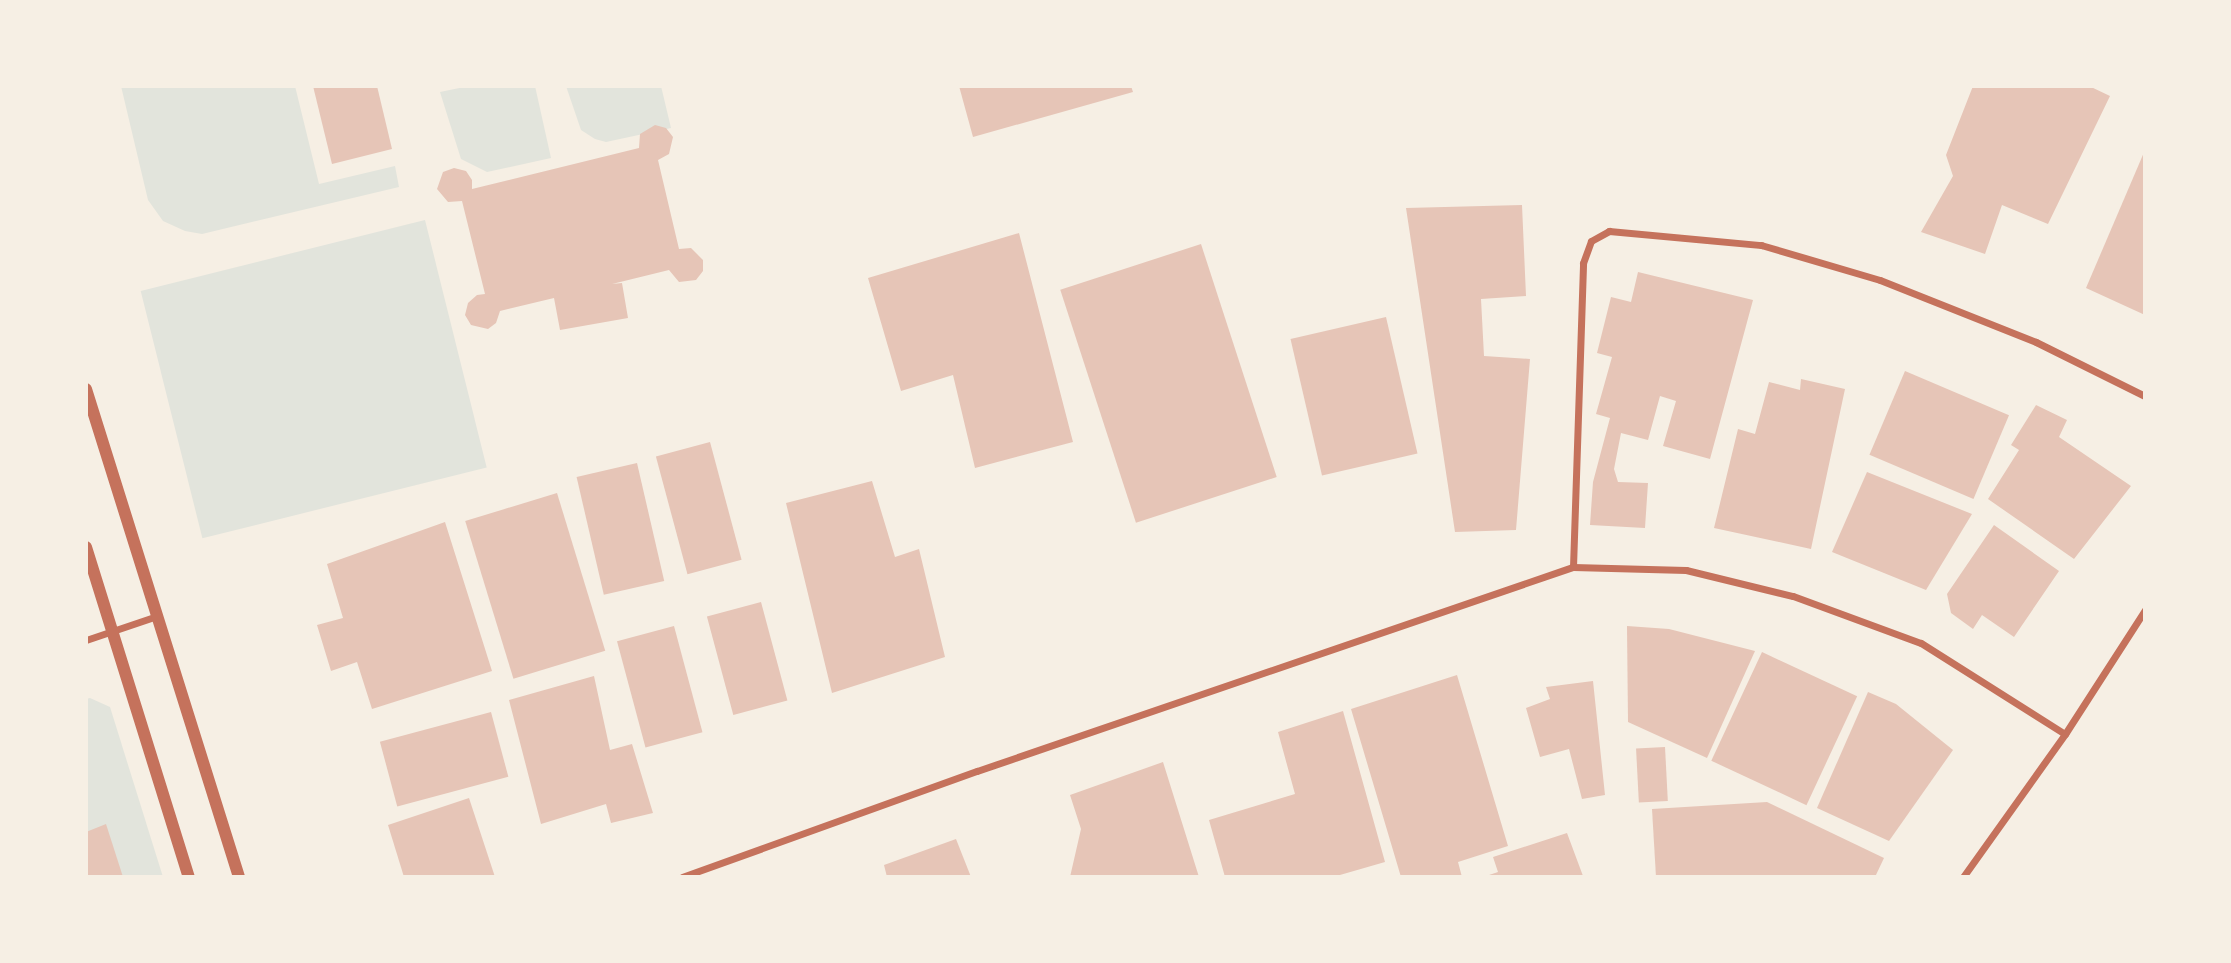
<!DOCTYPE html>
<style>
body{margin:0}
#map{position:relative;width:2231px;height:963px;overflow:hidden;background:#f6efe4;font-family:"Space Grotesk",sans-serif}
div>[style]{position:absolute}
.green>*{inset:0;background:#e2e4dc;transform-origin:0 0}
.building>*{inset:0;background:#e6c5b7;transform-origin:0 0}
.minor>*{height:7px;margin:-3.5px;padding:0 3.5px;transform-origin:3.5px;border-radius:3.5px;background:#c5725c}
.tertiary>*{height:12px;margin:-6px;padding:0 6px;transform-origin:6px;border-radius:6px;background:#c5725c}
span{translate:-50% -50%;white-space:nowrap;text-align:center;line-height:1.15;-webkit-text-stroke:7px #f6efe4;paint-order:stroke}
.frame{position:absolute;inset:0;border:88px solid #f6efe4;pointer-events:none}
</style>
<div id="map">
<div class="green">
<i style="clip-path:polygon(121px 86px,295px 86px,319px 184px,395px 166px,399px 187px,202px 234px,185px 231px,163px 221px,148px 200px)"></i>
<i style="clip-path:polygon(469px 86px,535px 86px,551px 158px,487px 172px,461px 159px,440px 92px)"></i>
<i style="clip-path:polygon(566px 86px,661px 86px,671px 128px,606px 142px,595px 139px,581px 130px)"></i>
<i style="left:425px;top:220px;width:255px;height:293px;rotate:76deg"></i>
<i style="clip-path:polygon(90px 698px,110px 707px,163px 877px,86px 877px,86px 699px)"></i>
</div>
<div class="building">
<i style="clip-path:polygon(313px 86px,377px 86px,392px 149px,332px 164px)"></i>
<i style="clip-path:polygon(959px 86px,1131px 86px,1133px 92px,973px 137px)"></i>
<i style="clip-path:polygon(1973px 86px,2089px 86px,2110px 96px,2048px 224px,2002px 205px,1985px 254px,1921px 232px,1953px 176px,1946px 155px)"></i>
<i style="clip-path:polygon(655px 125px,666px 128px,673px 137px,669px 154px,658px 160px,679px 249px,691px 248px,703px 260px,703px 271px,696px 280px,679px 282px,669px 270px,612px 284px,622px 283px,628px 318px,560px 330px,554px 298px,500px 311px,496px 323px,488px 329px,471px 325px,465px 315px,468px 303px,477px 295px,485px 294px,462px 201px,448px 202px,437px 189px,443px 172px,454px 168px,466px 171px,472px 180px,472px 189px,639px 148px,640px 134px)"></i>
<i style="clip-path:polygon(2145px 150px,2145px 315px,2086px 288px)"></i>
<i style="clip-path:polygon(1522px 205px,1526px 296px,1481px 299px,1484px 356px,1530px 359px,1516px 530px,1455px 532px,1406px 208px)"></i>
<i style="clip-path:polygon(1019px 233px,1073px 442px,975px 468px,953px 375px,901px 391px,868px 278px)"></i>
<i style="left:1201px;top:244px;width:245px;height:148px;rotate:72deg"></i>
<i style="clip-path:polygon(1638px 272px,1753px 300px,1710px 459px,1663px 446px,1676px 401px,1660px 396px,1648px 440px,1621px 433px,1614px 469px,1618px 482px,1648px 483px,1645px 528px,1590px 525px,1593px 482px,1610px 418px,1596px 414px,1612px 357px,1597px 353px,1611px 297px,1631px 302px)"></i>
<i style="left:1386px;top:317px;width:140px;height:98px;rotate:77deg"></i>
<i style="left:1905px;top:371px;width:113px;height:91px;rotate:23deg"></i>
<i style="clip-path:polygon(1801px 379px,1845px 389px,1811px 549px,1714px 528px,1738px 429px,1755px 434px,1769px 382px,1800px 390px)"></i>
<i style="clip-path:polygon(2036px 405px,2067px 420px,2059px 437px,2131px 486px,2074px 559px,1988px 499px,2019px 450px,2011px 445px)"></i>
<i style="left:710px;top:442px;width:122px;height:56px;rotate:75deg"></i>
<i style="left:637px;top:463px;width:121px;height:62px;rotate:77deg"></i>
<i style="clip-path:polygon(1867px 472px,1972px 514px,1926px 590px,1832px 552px)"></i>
<i style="clip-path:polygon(872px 481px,895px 557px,919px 549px,945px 657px,832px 693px,786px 503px)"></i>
<i style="left:557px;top:493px;width:165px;height:96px;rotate:73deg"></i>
<i style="clip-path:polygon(445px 522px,492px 671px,372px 709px,357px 662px,331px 671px,317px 625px,343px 618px,327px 564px)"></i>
<i style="clip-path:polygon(1994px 525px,2059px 571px,2014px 637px,1982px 615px,1973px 629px,1951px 613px,1947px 594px)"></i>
<i style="left:761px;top:602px;width:102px;height:56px;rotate:75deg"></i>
<i style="left:674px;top:626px;width:110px;height:59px;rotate:75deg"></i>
<i style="clip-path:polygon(1627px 626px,1669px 629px,1755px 651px,1707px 758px,1628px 722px)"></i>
<i style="left:1762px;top:652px;width:105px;height:120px;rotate:25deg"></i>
<i style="clip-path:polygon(1457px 675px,1508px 846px,1458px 862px,1462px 877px,1401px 877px,1351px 709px)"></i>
<i style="clip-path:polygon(594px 676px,610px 750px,632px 744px,653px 813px,611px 823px,606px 804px,541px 824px,509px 700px)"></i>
<i style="clip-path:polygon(1593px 681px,1605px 795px,1582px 799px,1569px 749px,1540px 757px,1526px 708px,1550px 699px,1546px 687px)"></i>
<i style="clip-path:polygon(1868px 692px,1896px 704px,1953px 750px,1889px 841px,1817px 808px)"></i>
<i style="clip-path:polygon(1343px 711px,1385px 862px,1333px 877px,1225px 877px,1209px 820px,1295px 794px,1278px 732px)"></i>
<i style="left:491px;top:712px;width:67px;height:115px;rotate:75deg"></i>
<i style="left:1665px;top:747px;width:54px;height:29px;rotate:87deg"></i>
<i style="clip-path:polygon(1163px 762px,1199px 877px,1070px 877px,1081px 829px,1070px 795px)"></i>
<i style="clip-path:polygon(469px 798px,495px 877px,404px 877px,388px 825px)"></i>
<i style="clip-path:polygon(1767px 802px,1884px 858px,1875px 877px,1656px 877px,1652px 809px)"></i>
<i style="clip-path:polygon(106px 824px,123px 877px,86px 877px,86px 832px)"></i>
<i style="clip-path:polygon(1567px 833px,1583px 876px,1483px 877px,1498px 872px,1493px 857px)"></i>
<i style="clip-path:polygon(956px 839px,971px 877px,887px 877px,884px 865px)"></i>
</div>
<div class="minor">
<i style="left:1573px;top:567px;width:304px;rotate:-88.1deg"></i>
<i style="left:1583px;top:263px;width:23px;rotate:-70deg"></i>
<i style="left:1591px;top:241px;width:21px;rotate:-29deg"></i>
<i style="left:1609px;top:231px;width:153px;rotate:5.3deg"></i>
<i style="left:1761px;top:245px;width:124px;rotate:16.4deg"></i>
<i style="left:1880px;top:280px;width:168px;rotate:21.7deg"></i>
<i style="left:2036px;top:342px;width:122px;rotate:26.4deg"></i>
<i style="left:86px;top:640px;width:75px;rotate:-18.7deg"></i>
<i style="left:682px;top:877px;width:313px;rotate:-19.8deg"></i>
<i style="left:977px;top:771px;width:630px;rotate:-18.9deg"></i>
<i style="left:1573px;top:567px;width:113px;rotate:1.5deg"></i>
<i style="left:1686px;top:570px;width:110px;rotate:13.7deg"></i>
<i style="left:1793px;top:596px;width:136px;rotate:20.2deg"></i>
<i style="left:1921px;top:643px;width:170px;rotate:32.3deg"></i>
<i style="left:1963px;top:877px;width:176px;rotate:-54.5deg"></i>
<i style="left:2065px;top:734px;width:148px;rotate:-57.2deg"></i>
</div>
<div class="tertiary">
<i style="left:86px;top:389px;width:511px;rotate:72.59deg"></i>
<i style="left:86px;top:547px;width:346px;rotate:72.7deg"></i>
</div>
<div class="frame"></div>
</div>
